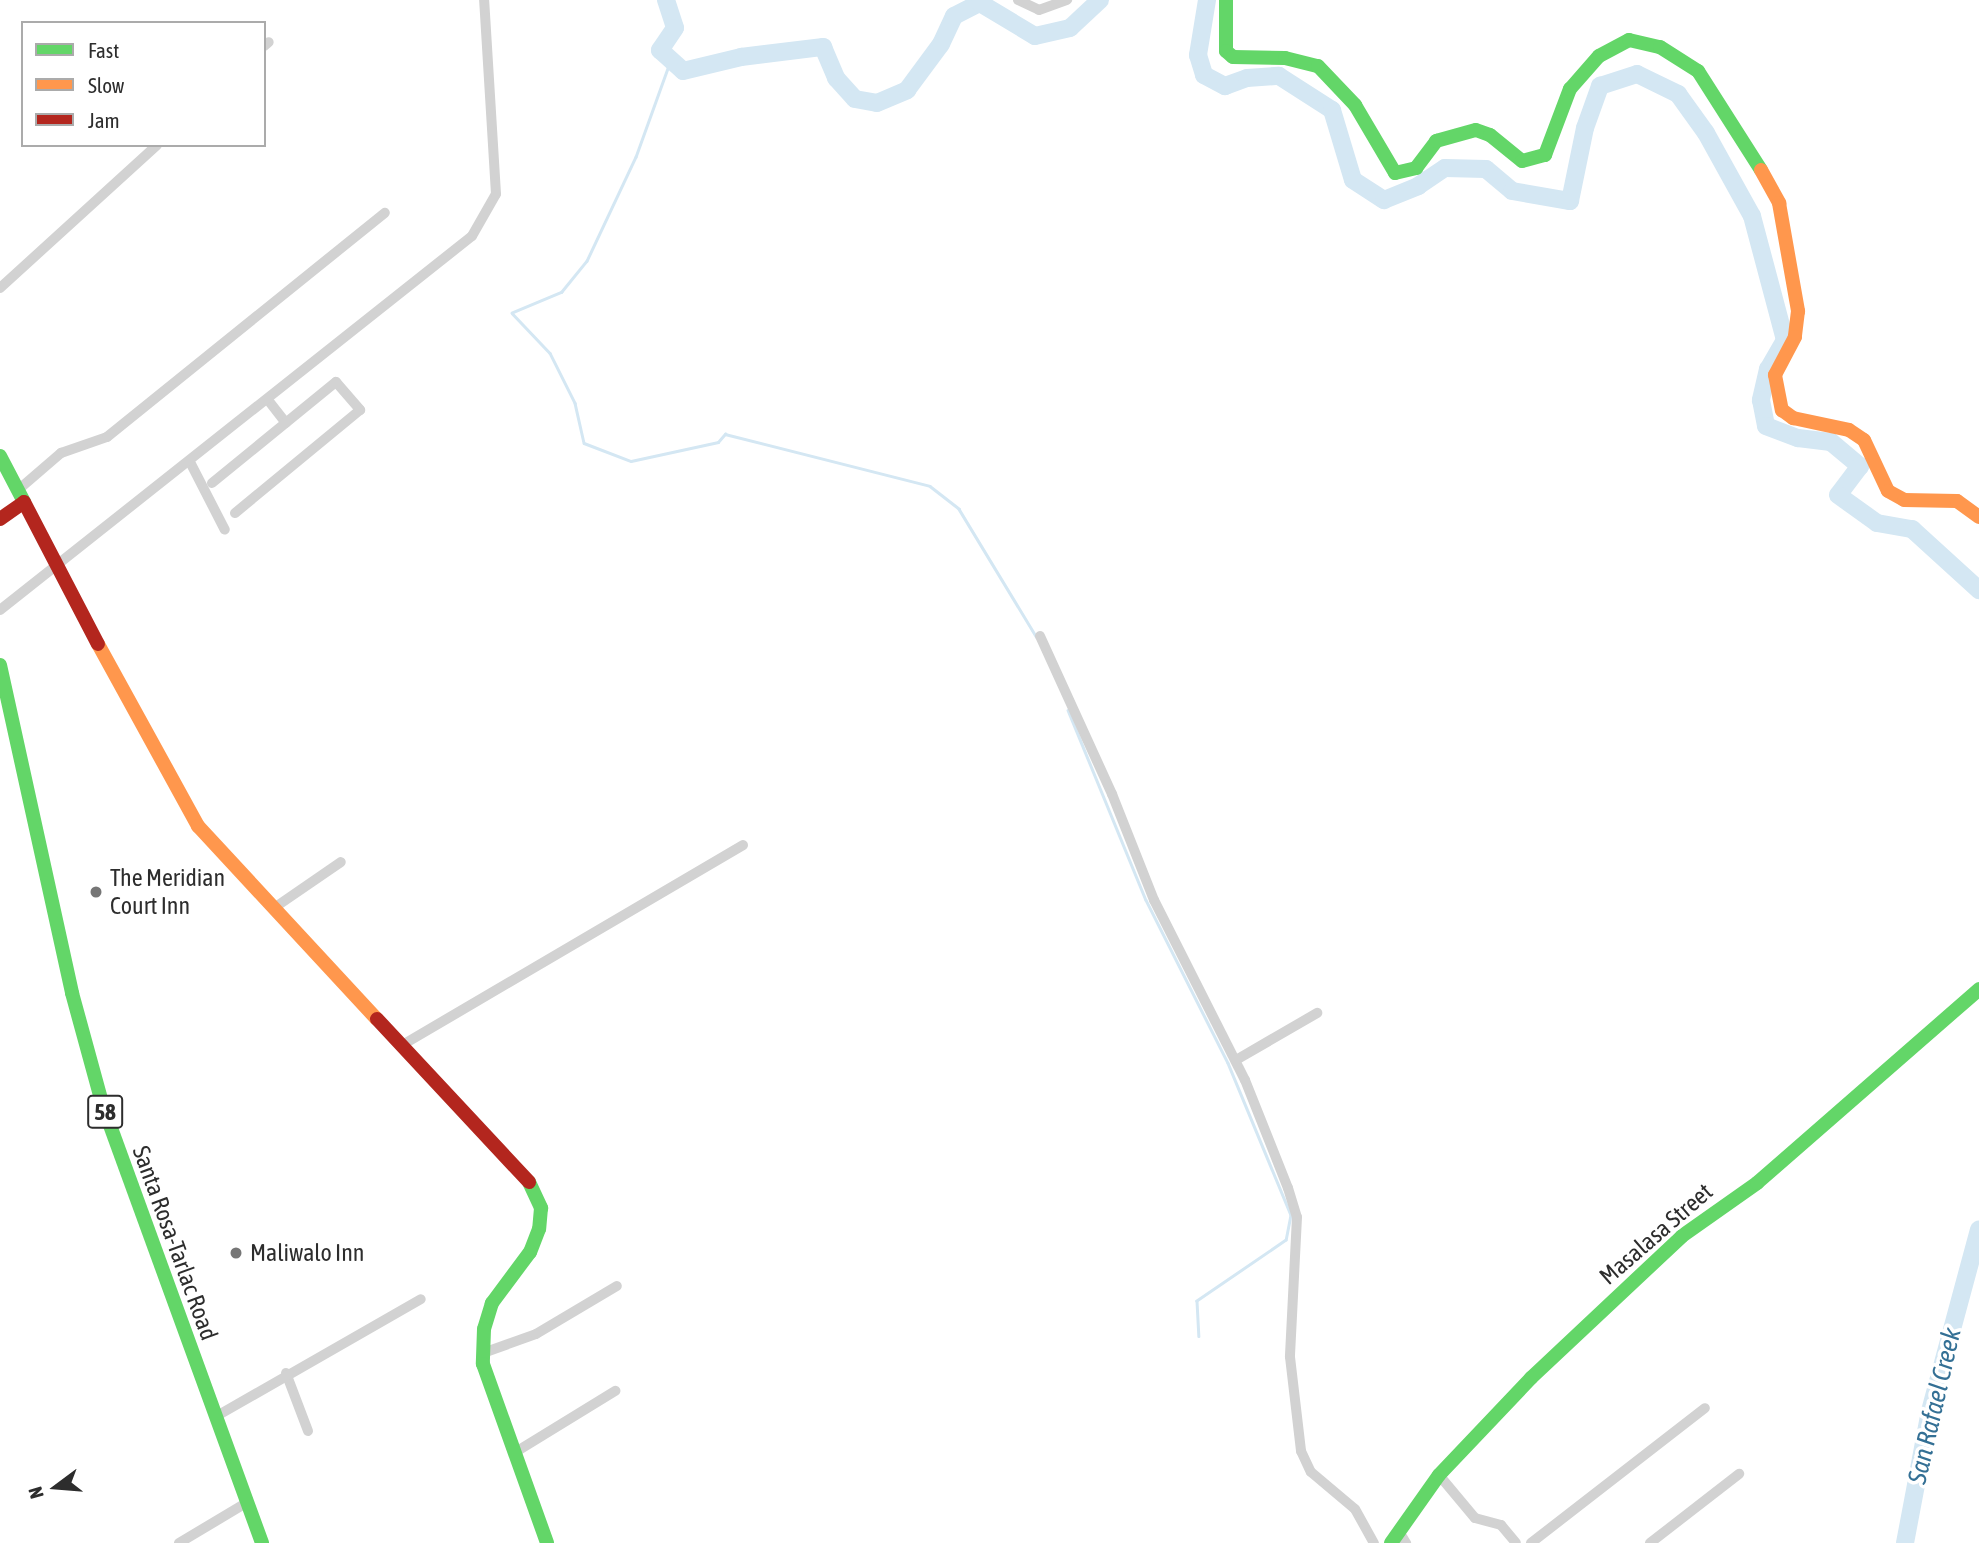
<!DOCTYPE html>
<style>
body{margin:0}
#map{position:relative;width:1979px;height:1543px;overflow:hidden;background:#fff;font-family:"Asap Condensed",sans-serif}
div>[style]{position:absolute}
.stream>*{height:2.5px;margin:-1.25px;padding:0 1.25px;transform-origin:1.25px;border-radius:1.25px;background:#d4e7f3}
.river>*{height:18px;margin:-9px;padding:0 9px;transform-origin:9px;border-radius:9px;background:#d4e7f3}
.street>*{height:10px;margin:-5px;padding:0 5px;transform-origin:5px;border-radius:5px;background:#d2d2d2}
.fast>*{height:14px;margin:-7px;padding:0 7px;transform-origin:7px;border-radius:7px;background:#63d668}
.slow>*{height:14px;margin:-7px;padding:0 7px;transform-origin:7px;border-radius:7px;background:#ff974d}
.jam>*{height:14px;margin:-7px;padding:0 7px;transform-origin:7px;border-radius:7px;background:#b3261e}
.dots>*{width:19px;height:19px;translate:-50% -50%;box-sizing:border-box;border:4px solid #fff;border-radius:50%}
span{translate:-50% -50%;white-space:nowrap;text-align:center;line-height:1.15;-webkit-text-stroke:7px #fff;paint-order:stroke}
.shield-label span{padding:2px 5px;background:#fff;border:2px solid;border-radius:5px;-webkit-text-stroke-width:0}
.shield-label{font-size:23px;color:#2d2d2d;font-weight:700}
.poi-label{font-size:24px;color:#2d2d2d}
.left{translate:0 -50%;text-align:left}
.street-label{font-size:24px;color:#2d2d2d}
.water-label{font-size:26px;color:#347095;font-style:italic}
.legend{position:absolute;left:21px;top:21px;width:245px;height:126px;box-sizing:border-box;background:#fff;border:2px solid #ababab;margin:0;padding:9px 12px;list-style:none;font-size:21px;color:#2d2d2d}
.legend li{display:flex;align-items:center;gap:14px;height:35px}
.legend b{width:35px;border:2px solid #ababab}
.north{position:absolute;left:21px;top:1452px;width:70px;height:70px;-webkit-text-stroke:5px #fff;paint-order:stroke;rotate:254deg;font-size:19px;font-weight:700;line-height:28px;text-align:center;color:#2d2d2d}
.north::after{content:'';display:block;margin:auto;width:24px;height:32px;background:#2d2d2d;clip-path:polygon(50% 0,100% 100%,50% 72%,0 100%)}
</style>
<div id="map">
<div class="stream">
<i style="left:671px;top:60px;width:103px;rotate:109.8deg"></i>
<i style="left:636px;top:157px;width:115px;rotate:115.2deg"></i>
<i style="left:587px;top:261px;width:40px;rotate:129deg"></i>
<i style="left:562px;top:292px;width:54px;rotate:157.2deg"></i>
<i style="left:512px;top:313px;width:55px;rotate:46.5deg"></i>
<i style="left:550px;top:353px;width:56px;rotate:63.4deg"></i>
<i style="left:575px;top:403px;width:41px;rotate:77.3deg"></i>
<i style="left:584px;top:443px;width:50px;rotate:21deg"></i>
<i style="left:631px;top:461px;width:89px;rotate:-12.3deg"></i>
<i style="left:718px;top:442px;width:11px;rotate:-49deg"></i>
<i style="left:725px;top:434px;width:211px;rotate:14.2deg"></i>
<i style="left:930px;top:486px;width:37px;rotate:38deg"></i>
<i style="left:959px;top:509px;width:149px;rotate:58.8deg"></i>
<i style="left:1068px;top:710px;width:205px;rotate:67.7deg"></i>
<i style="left:1146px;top:900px;width:182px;rotate:63.3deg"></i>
<i style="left:1228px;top:1063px;width:165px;rotate:67.5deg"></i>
<i style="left:1291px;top:1215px;width:25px;rotate:101deg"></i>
<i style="left:1286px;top:1240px;width:108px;rotate:145.6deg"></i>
<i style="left:1197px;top:1301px;width:35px;rotate:87deg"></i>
</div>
<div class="river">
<i style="left:666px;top:0;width:29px;rotate:72deg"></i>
<i style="left:675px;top:28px;width:27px;rotate:124deg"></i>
<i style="left:660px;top:50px;width:31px;rotate:42deg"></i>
<i style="left:683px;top:71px;width:60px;rotate:-13.6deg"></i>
<i style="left:741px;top:57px;width:83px;rotate:-7deg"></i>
<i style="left:823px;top:47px;width:34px;rotate:67deg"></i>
<i style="left:836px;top:78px;width:28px;rotate:48deg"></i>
<i style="left:855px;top:99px;width:22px;rotate:10deg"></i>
<i style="left:877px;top:103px;width:33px;rotate:-23deg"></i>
<i style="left:907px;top:90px;width:57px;rotate:-53.5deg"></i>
<i style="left:941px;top:44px;width:31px;rotate:-65deg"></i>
<i style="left:954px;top:16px;width:29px;rotate:-27deg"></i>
<i style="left:980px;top:3px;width:64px;rotate:31deg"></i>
<i style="left:1035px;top:36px;width:36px;rotate:-13deg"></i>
<i style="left:1070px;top:28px;width:41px;rotate:-43deg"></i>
<i style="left:1207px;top:0;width:56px;rotate:99.3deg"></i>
<i style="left:1198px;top:55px;width:21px;rotate:73deg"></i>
<i style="left:1204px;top:75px;width:24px;rotate:28deg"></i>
<i style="left:1225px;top:86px;width:23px;rotate:-20deg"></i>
<i style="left:1247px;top:78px;width:32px;rotate:-4deg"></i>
<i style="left:1279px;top:76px;width:63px;rotate:32.7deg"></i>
<i style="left:1332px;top:110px;width:73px;rotate:73.3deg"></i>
<i style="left:1353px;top:180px;width:37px;rotate:33deg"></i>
<i style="left:1384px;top:200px;width:37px;rotate:-22deg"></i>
<i style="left:1418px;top:186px;width:32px;rotate:-34deg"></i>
<i style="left:1445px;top:168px;width:41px;rotate:1.4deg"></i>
<i style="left:1486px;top:169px;width:34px;rotate:40deg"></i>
<i style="left:1512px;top:191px;width:59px;rotate:9.8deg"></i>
<i style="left:1570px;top:201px;width:75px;rotate:-78.4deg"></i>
<i style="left:1585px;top:128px;width:45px;rotate:-70.3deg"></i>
<i style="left:1600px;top:86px;width:39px;rotate:-18deg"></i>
<i style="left:1637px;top:74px;width:46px;rotate:26deg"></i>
<i style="left:1678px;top:94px;width:48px;rotate:54.3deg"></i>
<i style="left:1706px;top:133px;width:95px;rotate:61deg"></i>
<i style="left:1752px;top:216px;width:128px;rotate:75.1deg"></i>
<i style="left:1785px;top:340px;width:34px;rotate:120deg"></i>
<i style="left:1768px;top:369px;width:32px;rotate:103deg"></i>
<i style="left:1761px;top:400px;width:26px;rotate:79deg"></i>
<i style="left:1766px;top:426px;width:34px;rotate:21deg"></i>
<i style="left:1798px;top:438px;width:33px;rotate:7deg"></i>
<i style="left:1831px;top:442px;width:38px;rotate:40deg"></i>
<i style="left:1860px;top:466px;width:36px;rotate:127deg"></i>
<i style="left:1838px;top:495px;width:48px;rotate:35.7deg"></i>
<i style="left:1877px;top:523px;width:36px;rotate:10deg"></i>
<i style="left:1912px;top:529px;width:91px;rotate:42.3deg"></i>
<i style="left:1905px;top:1543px;width:134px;rotate:-79.3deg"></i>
<i style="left:1930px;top:1411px;width:188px;rotate:-74.9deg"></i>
</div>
<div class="street">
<i style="left:1018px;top:0;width:23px;rotate:25deg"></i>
<i style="left:1039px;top:10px;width:30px;rotate:-20deg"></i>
<i style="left:264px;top:46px;width:6px;rotate:-39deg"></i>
<i style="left:0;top:288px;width:212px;rotate:-42.3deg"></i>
<i style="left:268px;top:400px;width:29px;rotate:52deg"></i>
<i style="left:190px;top:462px;width:76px;rotate:62.8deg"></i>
<i style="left:212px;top:483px;width:160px;rotate:-39.2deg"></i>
<i style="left:336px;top:382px;width:37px;rotate:49deg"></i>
<i style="left:360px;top:410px;width:162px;rotate:140.5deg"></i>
<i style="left:18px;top:490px;width:57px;rotate:-40.7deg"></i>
<i style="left:61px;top:453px;width:49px;rotate:-19.2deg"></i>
<i style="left:107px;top:437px;width:357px;rotate:-38.9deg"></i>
<i style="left:0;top:610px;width:602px;rotate:-38.39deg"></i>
<i style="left:472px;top:236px;width:48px;rotate:-60.3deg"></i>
<i style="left:496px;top:194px;width:194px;rotate:-93.5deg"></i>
<i style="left:1040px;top:636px;width:174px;rotate:65.5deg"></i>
<i style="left:1112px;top:794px;width:114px;rotate:68.4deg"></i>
<i style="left:1154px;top:900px;width:202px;rotate:63.2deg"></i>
<i style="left:1245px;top:1080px;width:116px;rotate:68.3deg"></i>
<i style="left:1288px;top:1188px;width:30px;rotate:73deg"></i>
<i style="left:1297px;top:1217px;width:140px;rotate:92.9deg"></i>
<i style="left:1290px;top:1357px;width:95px;rotate:83.3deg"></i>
<i style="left:1301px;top:1451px;width:23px;rotate:65deg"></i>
<i style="left:1311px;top:1472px;width:57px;rotate:40.1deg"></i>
<i style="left:1355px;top:1509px;width:39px;rotate:61deg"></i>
<i style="left:274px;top:908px;width:81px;rotate:-34.5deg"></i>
<i style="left:404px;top:1044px;width:393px;rotate:-30.4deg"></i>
<i style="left:1236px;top:1060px;width:94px;rotate:-30.1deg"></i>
<i style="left:483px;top:1353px;width:56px;rotate:-19.7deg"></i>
<i style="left:536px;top:1334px;width:94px;rotate:-30.7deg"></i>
<i style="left:286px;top:1373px;width:62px;rotate:69.2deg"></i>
<i style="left:215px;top:1417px;width:237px;rotate:-29.8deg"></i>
<i style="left:514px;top:1453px;width:119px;rotate:-31.5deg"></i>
<i style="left:1439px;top:1475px;width:56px;rotate:50.1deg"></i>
<i style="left:1475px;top:1518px;width:27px;rotate:15deg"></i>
<i style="left:1501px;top:1525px;width:23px;rotate:50deg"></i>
<i style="left:1400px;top:1533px;width:12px;rotate:59deg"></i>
<i style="left:179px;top:1543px;width:78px;rotate:-30.8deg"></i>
<i style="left:1531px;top:1543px;width:220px;rotate:-37.8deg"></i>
<i style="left:1650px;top:1543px;width:113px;rotate:-37.8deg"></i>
</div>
<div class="fast">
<i style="left:1226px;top:0;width:51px;rotate:90deg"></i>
<i style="left:1226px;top:51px;width:9px;rotate:41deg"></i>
<i style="left:1233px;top:57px;width:52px;rotate:1.1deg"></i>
<i style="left:1285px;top:58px;width:34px;rotate:14deg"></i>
<i style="left:1318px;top:66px;width:54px;rotate:46.5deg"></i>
<i style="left:1355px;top:105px;width:79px;rotate:59.5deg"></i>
<i style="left:1395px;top:173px;width:22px;rotate:-13deg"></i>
<i style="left:1416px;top:168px;width:34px;rotate:-53deg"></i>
<i style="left:1436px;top:141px;width:41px;rotate:-15.4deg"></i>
<i style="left:1476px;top:130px;width:15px;rotate:20deg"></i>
<i style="left:1490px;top:135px;width:41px;rotate:39.1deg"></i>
<i style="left:1522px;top:161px;width:24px;rotate:-15deg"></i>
<i style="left:1545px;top:155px;width:71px;rotate:-69.3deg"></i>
<i style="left:1570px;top:89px;width:44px;rotate:-48.7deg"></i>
<i style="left:1599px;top:56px;width:34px;rotate:-28deg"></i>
<i style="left:1629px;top:40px;width:32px;rotate:13deg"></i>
<i style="left:1660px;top:47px;width:45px;rotate:32.3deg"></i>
<i style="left:1698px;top:71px;width:117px;rotate:57.5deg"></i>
<i style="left:0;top:456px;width:52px;rotate:62.4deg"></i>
<i style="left:0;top:665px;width:336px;rotate:77.6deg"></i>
<i style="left:72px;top:993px;width:117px;rotate:74.7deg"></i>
<i style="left:103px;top:1106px;width:465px;rotate:70deg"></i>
<i style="left:529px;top:1182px;width:29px;rotate:65deg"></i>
<i style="left:541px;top:1208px;width:21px;rotate:95deg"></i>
<i style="left:539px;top:1229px;width:25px;rotate:111deg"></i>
<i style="left:530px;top:1252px;width:64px;rotate:126.7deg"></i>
<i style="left:492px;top:1303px;width:27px;rotate:107deg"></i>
<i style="left:484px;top:1329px;width:35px;rotate:92deg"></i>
<i style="left:483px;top:1364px;width:190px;rotate:70.3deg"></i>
<i style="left:1391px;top:1543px;width:83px;rotate:-54.8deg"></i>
<i style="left:1439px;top:1475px;width:134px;rotate:-46.5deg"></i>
<i style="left:1531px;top:1378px;width:207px;rotate:-43.2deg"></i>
<i style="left:1682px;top:1236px;width:92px;rotate:-35.2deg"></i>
<i style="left:1757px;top:1183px;width:295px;rotate:-41.1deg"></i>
</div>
<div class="slow">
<i style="left:1761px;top:170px;width:38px;rotate:61deg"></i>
<i style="left:1779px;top:203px;width:110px;rotate:80deg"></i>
<i style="left:1798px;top:311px;width:26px;rotate:97deg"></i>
<i style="left:1795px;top:337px;width:43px;rotate:117.8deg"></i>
<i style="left:1775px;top:375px;width:36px;rotate:79deg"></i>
<i style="left:1782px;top:410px;width:14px;rotate:36deg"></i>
<i style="left:1793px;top:418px;width:57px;rotate:12.1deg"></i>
<i style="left:1849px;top:430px;width:18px;rotate:34deg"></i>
<i style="left:1864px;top:440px;width:56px;rotate:64.8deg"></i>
<i style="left:1888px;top:491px;width:18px;rotate:29deg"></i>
<i style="left:1904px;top:500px;width:53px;rotate:1.1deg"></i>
<i style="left:1957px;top:501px;width:27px;rotate:36deg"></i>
<i style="left:98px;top:644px;width:208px;rotate:61.2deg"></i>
<i style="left:198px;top:826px;width:263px;rotate:47.2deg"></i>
</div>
<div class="jam">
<i style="left:0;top:519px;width:29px;rotate:-35deg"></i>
<i style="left:24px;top:502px;width:160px;rotate:62.5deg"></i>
<i style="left:377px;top:1019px;width:223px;rotate:47deg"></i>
</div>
<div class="dots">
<i style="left:96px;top:892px;background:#767676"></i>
<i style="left:236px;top:1253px;background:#767676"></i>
</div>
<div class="shield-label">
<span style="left:105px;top:1112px">58</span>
</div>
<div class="poi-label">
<span class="left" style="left:110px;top:892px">The Meridian<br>Court Inn</span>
<span class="left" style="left:250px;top:1253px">Maliwalo Inn</span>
</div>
<div class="street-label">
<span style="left:1656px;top:1234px;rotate:-41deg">Masalasa Street</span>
<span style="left:175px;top:1243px;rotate:70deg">Santa Rosa-Tarlac Road</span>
</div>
<div class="water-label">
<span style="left:1935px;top:1406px;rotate:-77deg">San Rafael Creek</span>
</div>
<ul class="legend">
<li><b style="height:9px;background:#63d668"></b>Fast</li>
<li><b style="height:9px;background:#ff974d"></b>Slow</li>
<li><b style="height:9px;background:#b3261e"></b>Jam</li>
</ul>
<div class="north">N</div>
</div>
